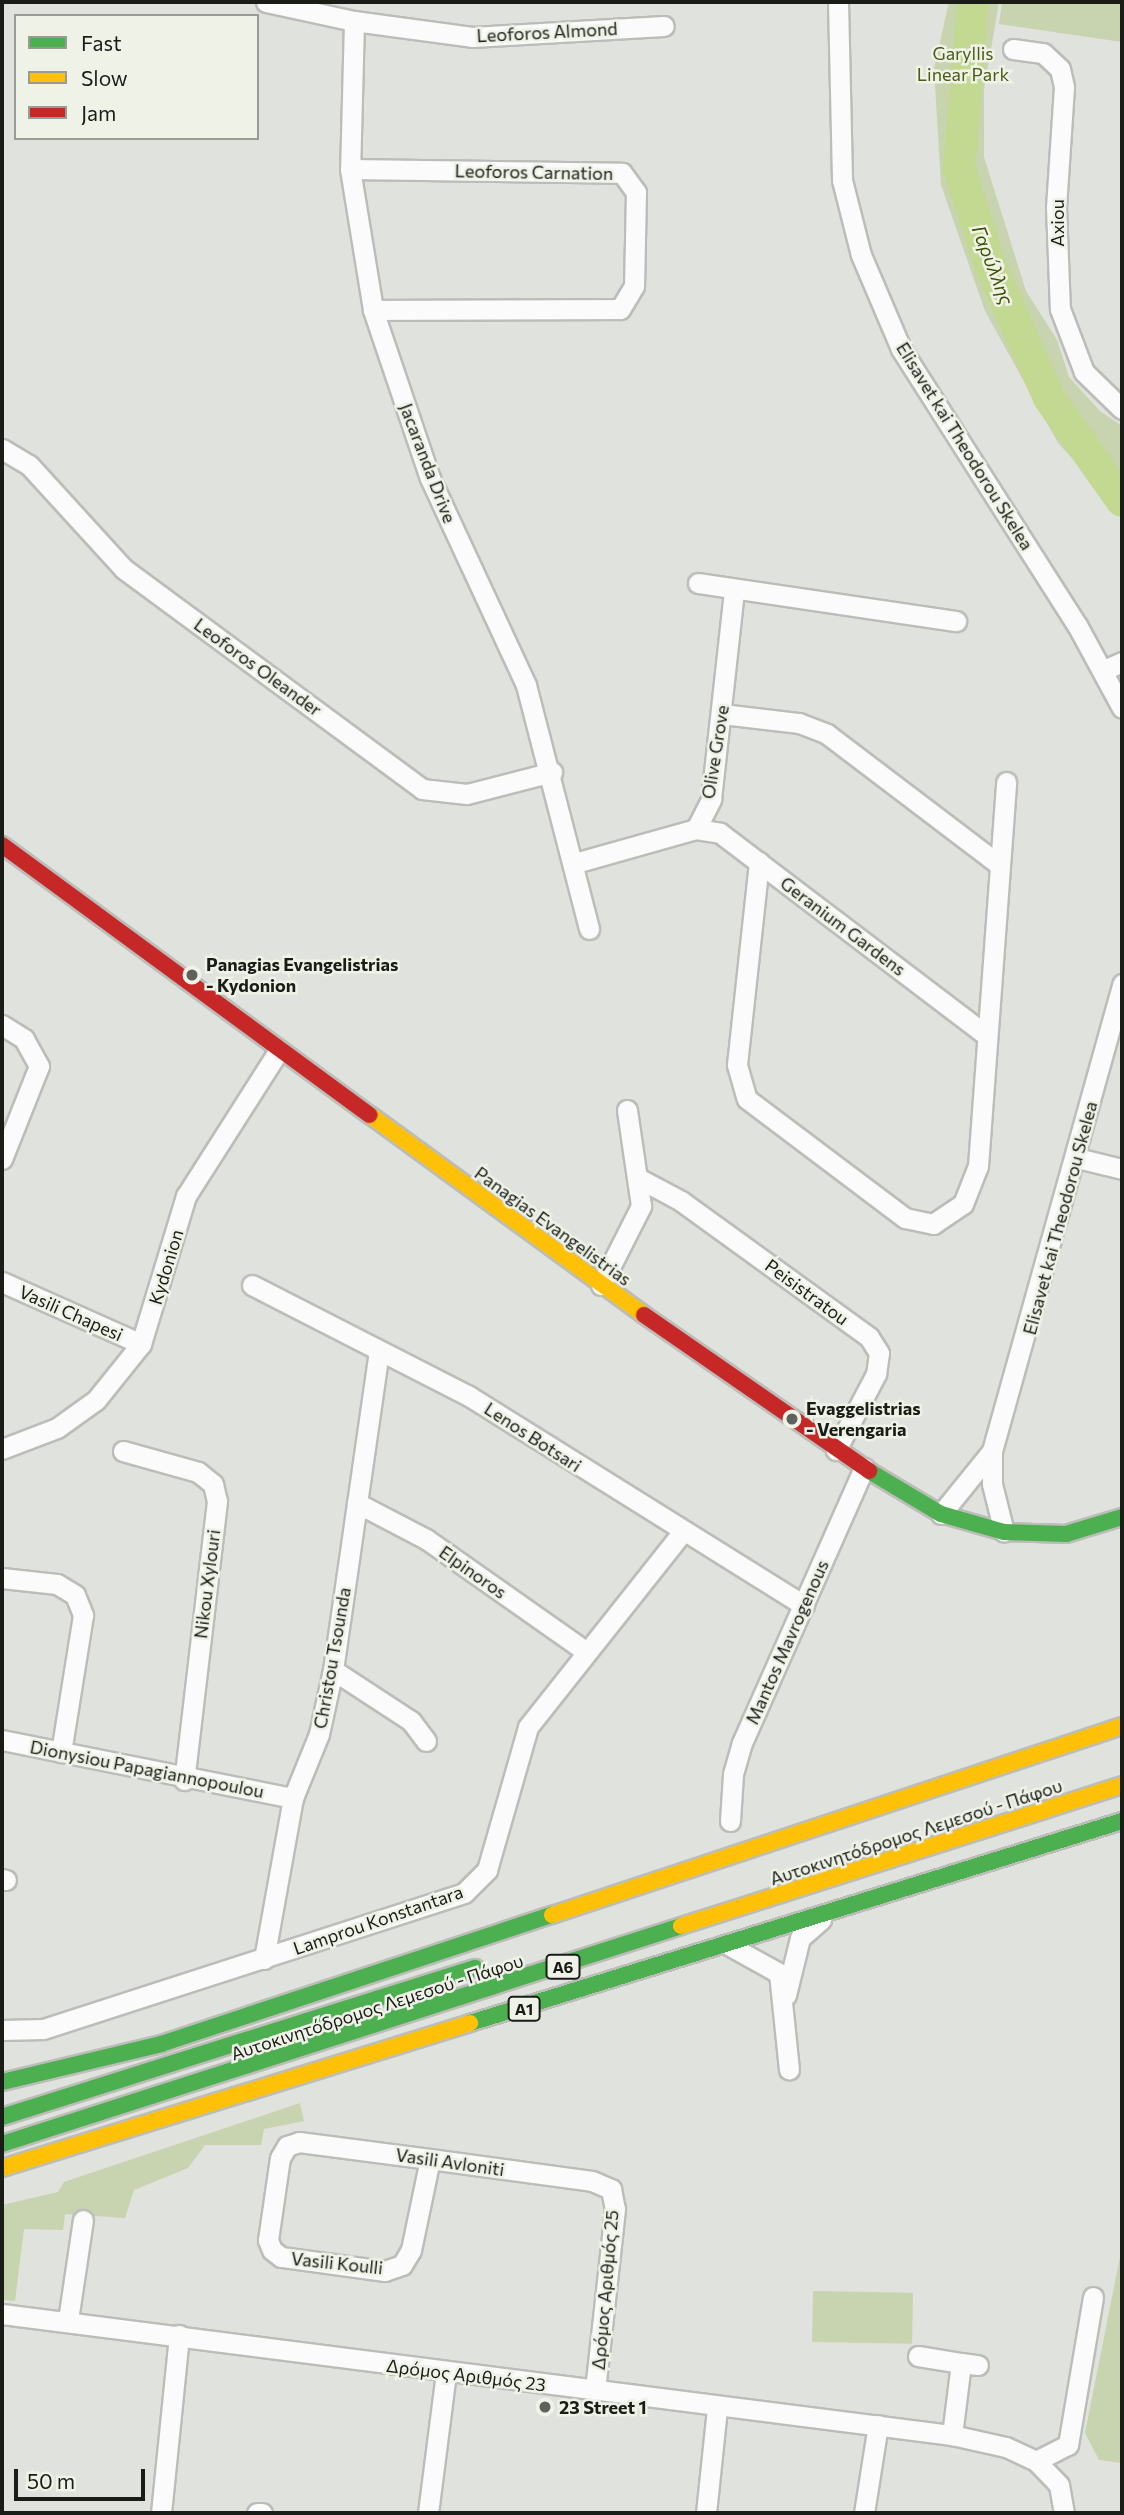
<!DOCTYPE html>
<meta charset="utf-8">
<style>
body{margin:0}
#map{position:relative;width:1124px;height:2515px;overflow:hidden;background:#e0e2dd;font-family:Commissioner,sans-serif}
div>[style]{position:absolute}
.green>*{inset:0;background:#c8d3af;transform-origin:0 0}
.river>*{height:32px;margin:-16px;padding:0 16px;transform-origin:16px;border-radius:16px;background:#c3d890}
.roads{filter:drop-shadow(2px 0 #bcbdb9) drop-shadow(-2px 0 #bcbdb9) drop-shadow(0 2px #bcbdb9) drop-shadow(0 -2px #bcbdb9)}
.street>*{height:19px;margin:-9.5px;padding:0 9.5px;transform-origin:9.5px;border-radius:9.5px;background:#fafbfa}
.fast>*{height:16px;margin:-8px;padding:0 8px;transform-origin:8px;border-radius:8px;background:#4caf50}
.slow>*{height:16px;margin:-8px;padding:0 8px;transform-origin:8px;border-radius:8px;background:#ffc107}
.jam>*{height:16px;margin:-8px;padding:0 8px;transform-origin:8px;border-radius:8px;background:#c62828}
.dots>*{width:19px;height:19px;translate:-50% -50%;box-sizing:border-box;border:4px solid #eef2e7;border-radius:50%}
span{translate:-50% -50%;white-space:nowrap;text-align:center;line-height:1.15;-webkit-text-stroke:5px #eef2e7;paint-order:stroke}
.shield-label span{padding:2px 5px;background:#eef2e7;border:2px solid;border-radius:5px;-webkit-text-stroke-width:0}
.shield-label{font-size:16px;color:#1a1c18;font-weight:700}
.street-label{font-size:18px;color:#1a1c18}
.park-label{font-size:18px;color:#4b5c15}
.poi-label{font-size:18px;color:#1a1c18;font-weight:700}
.left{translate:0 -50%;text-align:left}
.water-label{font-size:19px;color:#3f4f02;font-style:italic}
.frame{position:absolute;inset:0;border:4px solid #1a1c18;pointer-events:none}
.legend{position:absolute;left:14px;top:14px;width:245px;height:126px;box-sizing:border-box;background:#eef2e7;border:2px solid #999c94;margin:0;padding:9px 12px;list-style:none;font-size:21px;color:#1a1c18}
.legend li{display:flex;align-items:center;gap:14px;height:35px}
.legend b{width:35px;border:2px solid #999c94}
.scale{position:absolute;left:14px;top:2469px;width:131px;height:32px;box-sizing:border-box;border:4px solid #1a1c18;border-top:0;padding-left:9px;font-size:21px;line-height:24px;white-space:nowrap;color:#1a1c18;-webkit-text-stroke:5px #eef2e7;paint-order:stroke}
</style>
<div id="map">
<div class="green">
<i style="clip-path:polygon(949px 2px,999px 2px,984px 90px,984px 157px,1026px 291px,1057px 340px,1069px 377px,1100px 411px,1122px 426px,1122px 512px,1058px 443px,985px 311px,941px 185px,934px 68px)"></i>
<i style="clip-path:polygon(1002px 2px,1122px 2px,1122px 42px,999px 24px)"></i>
<i style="clip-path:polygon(300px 2103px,304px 2121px,264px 2129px,261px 2145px,205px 2145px,188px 2168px,134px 2190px,125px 2218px,65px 2214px,63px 2230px,24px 2229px,15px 2301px,2px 2300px,2px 2205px,58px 2192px,64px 2182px)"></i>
<i style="clip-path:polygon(1122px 2247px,1122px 2463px,1099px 2460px,1085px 2433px)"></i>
<i style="left:813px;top:2291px;width:100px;height:51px;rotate:1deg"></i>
</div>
<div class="river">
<i style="left:973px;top:2px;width:167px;rotate:94.8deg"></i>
<i style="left:959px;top:168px;width:104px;rotate:72.1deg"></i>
<i style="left:991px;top:267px;width:143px;rotate:66.1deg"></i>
<i style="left:1049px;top:398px;width:126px;rotate:54.7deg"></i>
</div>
<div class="roads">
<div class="street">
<i style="left:266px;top:2px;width:90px;rotate:12.2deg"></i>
<i style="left:354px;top:21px;width:119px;rotate:7.7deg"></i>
<i style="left:472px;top:37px;width:192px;rotate:-3.3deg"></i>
<i style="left:838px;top:2px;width:178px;rotate:88.7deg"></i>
<i style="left:842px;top:180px;width:77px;rotate:75.8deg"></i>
<i style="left:861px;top:255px;width:102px;rotate:66.9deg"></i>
<i style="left:901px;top:349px;width:327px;rotate:57.5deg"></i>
<i style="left:1077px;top:625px;width:94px;rotate:61.5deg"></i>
<i style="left:354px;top:21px;width:148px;rotate:91.5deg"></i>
<i style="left:350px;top:169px;width:143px;rotate:80.7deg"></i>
<i style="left:373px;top:310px;width:177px;rotate:71.3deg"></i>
<i style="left:430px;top:478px;width:228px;rotate:65.1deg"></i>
<i style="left:526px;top:685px;width:252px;rotate:75.5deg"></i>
<i style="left:1013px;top:49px;width:30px;rotate:8deg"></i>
<i style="left:1043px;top:53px;width:23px;rotate:43deg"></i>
<i style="left:1060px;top:69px;width:18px;rotate:77deg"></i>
<i style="left:1064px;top:87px;width:120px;rotate:93.8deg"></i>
<i style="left:1056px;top:207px;width:102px;rotate:87.8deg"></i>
<i style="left:1060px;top:309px;width:67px;rotate:69.1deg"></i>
<i style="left:1084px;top:372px;width:53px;rotate:44.2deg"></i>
<i style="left:350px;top:169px;width:272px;rotate:0.8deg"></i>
<i style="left:622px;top:173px;width:24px;rotate:54deg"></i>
<i style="left:636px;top:192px;width:94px;rotate:91.2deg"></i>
<i style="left:634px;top:286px;width:27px;rotate:121deg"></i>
<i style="left:620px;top:309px;width:247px;rotate:179.8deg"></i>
<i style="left:2px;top:449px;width:31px;rotate:31deg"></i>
<i style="left:29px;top:465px;width:141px;rotate:47.6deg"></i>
<i style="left:124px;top:569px;width:370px;rotate:36.4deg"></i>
<i style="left:422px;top:789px;width:45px;rotate:6.3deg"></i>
<i style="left:467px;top:794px;width:88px;rotate:-14.5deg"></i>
<i style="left:698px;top:583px;width:261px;rotate:8.4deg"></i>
<i style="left:1104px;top:670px;width:20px;rotate:-24deg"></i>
<i style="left:722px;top:714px;width:78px;rotate:6.7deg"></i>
<i style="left:799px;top:723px;width:30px;rotate:21deg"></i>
<i style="left:827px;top:734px;width:215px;rotate:37.2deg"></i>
<i style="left:696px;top:829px;width:34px;rotate:-63deg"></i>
<i style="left:711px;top:799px;width:210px;rotate:-83.7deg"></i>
<i style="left:759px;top:862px;width:204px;rotate:96.2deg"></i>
<i style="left:737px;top:1065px;width:35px;rotate:74deg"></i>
<i style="left:747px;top:1099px;width:198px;rotate:37deg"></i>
<i style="left:905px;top:1218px;width:29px;rotate:12deg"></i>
<i style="left:933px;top:1224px;width:36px;rotate:-34deg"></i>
<i style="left:963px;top:1204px;width:41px;rotate:-68.5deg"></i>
<i style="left:978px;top:1166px;width:385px;rotate:-85.8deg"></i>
<i style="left:575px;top:863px;width:126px;rotate:-15.7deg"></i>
<i style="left:696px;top:829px;width:24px;rotate:9deg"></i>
<i style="left:720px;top:833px;width:333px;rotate:37.2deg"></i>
<i style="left:2px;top:1025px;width:26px;rotate:32deg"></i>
<i style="left:24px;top:1039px;width:31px;rotate:61deg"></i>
<i style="left:39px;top:1066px;width:100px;rotate:111.7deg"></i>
<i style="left:1077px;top:1158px;width:46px;rotate:13.7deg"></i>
<i style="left:640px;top:1179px;width:47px;rotate:28.2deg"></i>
<i style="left:681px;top:1201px;width:232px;rotate:35.9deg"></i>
<i style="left:869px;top:1337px;width:19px;rotate:58deg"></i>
<i style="left:879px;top:1353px;width:21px;rotate:98deg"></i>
<i style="left:876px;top:1374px;width:86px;rotate:117.8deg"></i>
<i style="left:2px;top:1282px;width:152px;rotate:24deg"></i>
<i style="left:252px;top:1285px;width:244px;rotate:27.1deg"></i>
<i style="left:469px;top:1396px;width:395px;rotate:32deg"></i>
<i style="left:601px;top:1285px;width:89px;rotate:-63.1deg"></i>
<i style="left:641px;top:1206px;width:97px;rotate:-98.3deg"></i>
<i style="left:2px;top:1449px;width:59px;rotate:-20.9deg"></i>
<i style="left:57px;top:1428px;width:48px;rotate:-35.7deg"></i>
<i style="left:96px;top:1400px;width:72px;rotate:-51.2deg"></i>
<i style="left:141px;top:1344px;width:155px;rotate:-73.1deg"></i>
<i style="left:186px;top:1196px;width:173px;rotate:-57.5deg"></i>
<i style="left:123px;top:1451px;width:78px;rotate:15.6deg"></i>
<i style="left:198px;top:1472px;width:19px;rotate:39deg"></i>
<i style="left:213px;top:1484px;width:17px;rotate:77deg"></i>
<i style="left:217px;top:1501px;width:281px;rotate:96.7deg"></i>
<i style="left:992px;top:1451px;width:33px;rotate:90deg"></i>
<i style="left:992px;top:1484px;width:49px;rotate:76deg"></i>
<i style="left:357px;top:1503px;width:78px;rotate:27.6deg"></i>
<i style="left:426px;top:1539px;width:193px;rotate:35.1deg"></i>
<i style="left:941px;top:1514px;width:81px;rotate:-51deg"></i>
<i style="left:992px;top:1451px;width:485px;rotate:-74.4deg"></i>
<i style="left:2px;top:1578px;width:55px;rotate:6.2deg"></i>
<i style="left:57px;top:1584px;width:21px;rotate:31deg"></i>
<i style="left:75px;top:1595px;width:22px;rotate:68deg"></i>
<i style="left:83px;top:1615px;width:139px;rotate:99.1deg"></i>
<i style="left:333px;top:1670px;width:93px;rotate:33.2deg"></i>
<i style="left:411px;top:1721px;width:25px;rotate:53deg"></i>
<i style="left:2px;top:1740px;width:297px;rotate:11.3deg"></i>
<i style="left:730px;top:1821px;width:47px;rotate:-86.3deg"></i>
<i style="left:733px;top:1774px;width:32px;rotate:-74deg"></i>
<i style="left:742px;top:1743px;width:301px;rotate:-66.1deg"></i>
<i style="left:2px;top:1879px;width:4px;rotate:14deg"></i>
<i style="left:730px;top:1946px;width:56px;rotate:28.9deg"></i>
<i style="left:779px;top:1973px;width:97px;rotate:84.1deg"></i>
<i style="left:264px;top:1959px;width:164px;rotate:-79.8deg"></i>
<i style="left:293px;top:1798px;width:69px;rotate:-67.9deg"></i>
<i style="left:319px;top:1734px;width:66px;rotate:-77.7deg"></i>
<i style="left:333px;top:1670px;width:322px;rotate:-81.8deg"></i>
<i style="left:786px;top:1995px;width:59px;rotate:-76.2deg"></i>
<i style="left:800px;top:1938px;width:28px;rotate:-41deg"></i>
<i style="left:2px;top:2030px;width:41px;rotate:-1.4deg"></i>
<i style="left:43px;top:2029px;width:442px;rotate:-17.9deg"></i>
<i style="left:464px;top:1893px;width:33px;rotate:-45deg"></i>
<i style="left:487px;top:1870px;width:149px;rotate:-74deg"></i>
<i style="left:528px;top:1727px;width:248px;rotate:-51.6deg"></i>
<i style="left:430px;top:2159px;width:93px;rotate:101.8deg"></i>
<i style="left:411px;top:2250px;width:17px;rotate:121deg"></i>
<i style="left:402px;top:2265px;width:18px;rotate:161deg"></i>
<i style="left:385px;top:2271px;width:105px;rotate:-172.3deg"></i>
<i style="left:281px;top:2257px;width:11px;rotate:-142deg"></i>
<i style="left:272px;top:2250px;width:11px;rotate:-112deg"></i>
<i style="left:268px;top:2240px;width:83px;rotate:-81.7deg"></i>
<i style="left:280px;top:2158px;width:14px;rotate:-60deg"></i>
<i style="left:287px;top:2146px;width:13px;rotate:-18deg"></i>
<i style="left:299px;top:2142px;width:132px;rotate:7.4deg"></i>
<i style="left:430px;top:2159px;width:163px;rotate:7.7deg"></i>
<i style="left:592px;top:2181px;width:21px;rotate:23deg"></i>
<i style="left:611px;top:2189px;width:20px;rotate:79deg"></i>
<i style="left:615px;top:2209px;width:183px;rotate:96.3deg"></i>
<i style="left:2px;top:2314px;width:958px;rotate:7.26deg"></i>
<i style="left:952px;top:2435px;width:55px;rotate:12.5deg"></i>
<i style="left:1006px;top:2447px;width:33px;rotate:25deg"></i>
<i style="left:1036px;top:2461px;width:33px;rotate:46deg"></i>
<i style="left:1059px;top:2485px;width:28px;rotate:80deg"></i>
<i style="left:68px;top:2320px;width:101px;rotate:-81.5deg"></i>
<i style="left:918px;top:2356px;width:44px;rotate:9.2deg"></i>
<i style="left:961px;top:2363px;width:73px;rotate:97.1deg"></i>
<i style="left:961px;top:2363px;width:17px;rotate:7deg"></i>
<i style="left:1036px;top:2461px;width:36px;rotate:-27deg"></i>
<i style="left:1068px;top:2445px;width:150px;rotate:-80.4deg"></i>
<i style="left:161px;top:2513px;width:179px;rotate:-84.2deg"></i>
<i style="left:257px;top:2513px;width:5px"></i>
<i style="left:428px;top:2513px;width:141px;rotate:-82.7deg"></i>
<i style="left:706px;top:2513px;width:105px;rotate:-84deg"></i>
<i style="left:864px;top:2513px;width:89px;rotate:-81deg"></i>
</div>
<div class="fast">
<i style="left:869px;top:1471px;width:84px;rotate:30.8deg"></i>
<i style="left:941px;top:1514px;width:66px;rotate:15.9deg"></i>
<i style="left:1004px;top:1532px;width:62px;rotate:1.8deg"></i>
<i style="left:1066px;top:1534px;width:59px;rotate:-16.9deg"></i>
<i style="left:470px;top:2023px;width:683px;rotate:-17.21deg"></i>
<i style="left:2px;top:2082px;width:163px;rotate:-13.4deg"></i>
<i style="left:161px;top:2044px;width:412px;rotate:-18.3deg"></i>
<i style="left:2px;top:2117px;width:496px;rotate:-17.5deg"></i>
<i style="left:2px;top:2144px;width:713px;rotate:-17.8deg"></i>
</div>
<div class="slow">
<i style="left:370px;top:1115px;width:339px;rotate:36.1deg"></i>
<i style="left:552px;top:1915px;width:601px;rotate:-18.34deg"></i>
<i style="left:681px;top:1926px;width:463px;rotate:-17.7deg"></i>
<i style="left:2px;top:2168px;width:490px;rotate:-17.2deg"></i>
</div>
<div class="jam">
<i style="left:2px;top:845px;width:456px;rotate:36.3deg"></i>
<i style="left:644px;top:1315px;width:274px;rotate:34.7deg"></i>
</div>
</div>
<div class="dots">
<i style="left:192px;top:975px;background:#5f615d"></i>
<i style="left:792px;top:1419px;background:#5f615d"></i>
<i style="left:545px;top:2407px;background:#5f615d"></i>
</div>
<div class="shield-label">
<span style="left:563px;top:1967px">A6</span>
<span style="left:524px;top:2009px">A1</span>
</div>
<div class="street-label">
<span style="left:547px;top:32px;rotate:-3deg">Leoforos Almond</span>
<span style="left:534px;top:172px;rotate:1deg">Leoforos Carnation</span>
<span style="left:1057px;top:223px;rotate:-90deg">Axiou</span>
<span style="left:965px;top:446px;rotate:58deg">Elisavet kai Theodorou Skelea</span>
<span style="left:428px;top:463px;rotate:69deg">Jacaranda Drive</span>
<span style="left:258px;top:667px;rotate:36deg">Leoforos Oleander</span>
<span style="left:715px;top:752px;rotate:-81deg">Olive Grove</span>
<span style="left:843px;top:926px;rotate:37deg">Geranium Gardens</span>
<span style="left:1060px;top:1218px;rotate:-75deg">Elisavet kai Theodorou Skelea</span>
<span style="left:553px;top:1226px;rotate:36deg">Panagias Evangelistrias</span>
<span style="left:166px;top:1267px;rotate:-73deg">Kydonion</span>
<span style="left:807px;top:1292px;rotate:36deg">Peisistratou</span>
<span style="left:71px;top:1313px;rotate:24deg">Vasili Chapesi</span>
<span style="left:533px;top:1437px;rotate:33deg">Lenos Botsari</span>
<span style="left:473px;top:1572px;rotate:35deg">Elpinoros</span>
<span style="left:207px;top:1584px;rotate:-83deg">Nikou Xylouri</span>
<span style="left:787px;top:1642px;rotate:-66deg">Mantos Mavrogenous</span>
<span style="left:332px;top:1658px;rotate:-80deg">Christou Tsounda</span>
<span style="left:147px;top:1769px;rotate:11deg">Dionysiou Papagiannopoulou</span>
<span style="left:916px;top:1832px;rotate:-18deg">Αυτοκινητόδρομος Λεμεσού - Πάφου</span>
<span style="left:378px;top:1920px;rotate:-19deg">Lamprou Konstantara</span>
<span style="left:377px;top:2007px;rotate:-18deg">Αυτοκινητόδρομος Λεμεσού - Πάφου</span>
<span style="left:450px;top:2162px;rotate:8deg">Vasili Avloniti</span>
<span style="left:337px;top:2263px;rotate:6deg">Vasili Koulli</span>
<span style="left:605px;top:2290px;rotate:-85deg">Δρόμος Αριθμός 25</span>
<span style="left:466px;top:2375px;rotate:7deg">Δρόμος Αριθμός 23</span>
</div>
<div class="park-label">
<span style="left:963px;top:64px">Garyllis<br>Linear Park</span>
</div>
<div class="poi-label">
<span class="left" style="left:206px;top:975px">Panagias Evangelistrias<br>- Kydonion</span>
<span class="left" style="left:806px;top:1419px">Evaggelistrias<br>- Verengaria</span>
<span class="left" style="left:559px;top:2407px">23 Street 1</span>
</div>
<div class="water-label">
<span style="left:993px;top:265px;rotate:69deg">Γαρύλλης</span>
</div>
<div class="frame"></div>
<ul class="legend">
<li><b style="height:9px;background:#4caf50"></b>Fast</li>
<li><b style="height:9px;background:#ffc107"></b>Slow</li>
<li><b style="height:9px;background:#c62828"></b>Jam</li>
</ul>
<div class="scale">50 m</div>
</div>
